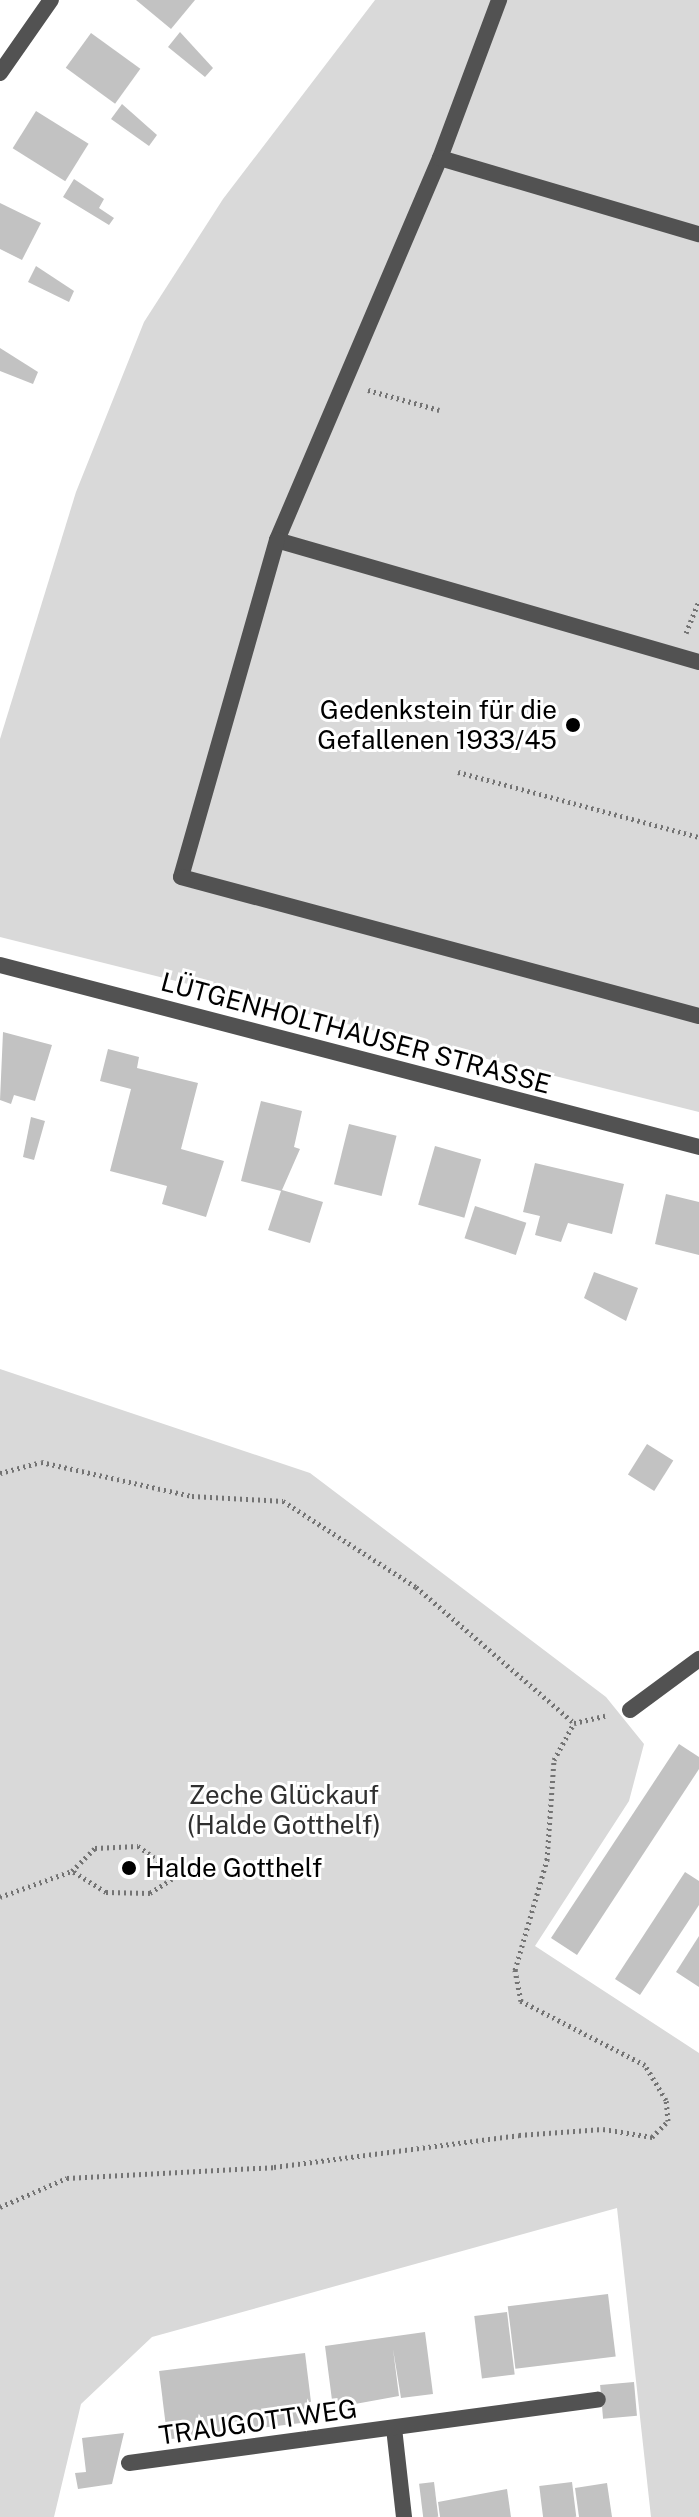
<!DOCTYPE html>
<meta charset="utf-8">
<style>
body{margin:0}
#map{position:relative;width:699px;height:2517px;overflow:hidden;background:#fff;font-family:"Public Sans",sans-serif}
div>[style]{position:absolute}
.green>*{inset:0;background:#d9d9d9}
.building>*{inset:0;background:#c2c2c2;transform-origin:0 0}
.path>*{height:5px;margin-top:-2.5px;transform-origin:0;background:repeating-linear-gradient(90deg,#747474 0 2px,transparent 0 6px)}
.lane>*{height:16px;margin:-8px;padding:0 8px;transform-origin:8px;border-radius:8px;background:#525252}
.street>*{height:16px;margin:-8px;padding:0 8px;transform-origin:8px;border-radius:8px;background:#525252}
.dots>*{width:22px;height:22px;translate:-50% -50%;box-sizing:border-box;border:4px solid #fff;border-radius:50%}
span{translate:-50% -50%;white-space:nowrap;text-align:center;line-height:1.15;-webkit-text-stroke:6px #fff;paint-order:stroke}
.poi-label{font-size:26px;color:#000}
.right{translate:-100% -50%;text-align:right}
.left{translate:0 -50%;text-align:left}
.street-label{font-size:26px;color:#000}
.park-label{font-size:26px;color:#303030}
</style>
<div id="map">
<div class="green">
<i style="clip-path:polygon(375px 0,699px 0,699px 1112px,0 937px,0 739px,76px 492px,144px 322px,223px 199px)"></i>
<i style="clip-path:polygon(0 1369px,310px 1473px,606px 1697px,644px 1744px,629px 1801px,535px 1946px,699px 2053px,699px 2517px,651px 2517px,617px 2208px,152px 2337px,81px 2404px,54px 2517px,0 2517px)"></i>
</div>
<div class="building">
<i style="clip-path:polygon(136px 0,195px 0,171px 29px)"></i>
<i style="clip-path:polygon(180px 32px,213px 68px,205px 77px,168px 47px)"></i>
<i style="left:91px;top:33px;width:61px;height:43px;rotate:36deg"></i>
<i style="clip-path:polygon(122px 104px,157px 135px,149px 146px,111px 119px)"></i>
<i style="left:36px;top:111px;width:62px;height:44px;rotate:32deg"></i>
<i style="clip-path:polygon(74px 179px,104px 199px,99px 208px,114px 218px,109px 225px,63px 197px)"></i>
<i style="clip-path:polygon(0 203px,41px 223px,22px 260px,0 249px)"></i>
<i style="clip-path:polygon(36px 266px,74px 291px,69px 302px,28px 282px)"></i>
<i style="clip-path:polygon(0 348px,38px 372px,33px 384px,0 371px)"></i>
<i style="clip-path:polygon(3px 1032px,52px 1045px,35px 1101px,14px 1095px,11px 1104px,0 1100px)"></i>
<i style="clip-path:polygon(108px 1049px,139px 1057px,137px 1068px,198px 1083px,181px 1149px,224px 1161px,206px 1217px,162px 1204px,167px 1186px,110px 1171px,131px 1089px,100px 1081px)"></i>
<i style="clip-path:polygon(261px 1101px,302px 1111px,294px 1147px,300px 1149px,282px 1190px,323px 1202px,310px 1243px,268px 1230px,281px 1191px,241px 1181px)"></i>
<i style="clip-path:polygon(31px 1117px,45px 1121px,34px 1160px,23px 1157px)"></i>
<i style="left:349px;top:1124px;width:49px;height:62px;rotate:14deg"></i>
<i style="left:435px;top:1146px;width:48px;height:61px;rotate:16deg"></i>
<i style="clip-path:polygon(535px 1163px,624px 1184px,612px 1234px,568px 1223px,561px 1242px,535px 1235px,540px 1216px,523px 1212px)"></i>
<i style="clip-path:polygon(666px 1194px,699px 1202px,699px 1255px,655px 1244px)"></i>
<i style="left:475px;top:1206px;width:54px;height:34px;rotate:18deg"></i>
<i style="clip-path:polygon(594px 1272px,638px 1288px,626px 1321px,584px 1298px)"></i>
<i style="left:647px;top:1444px;width:31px;height:36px;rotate:32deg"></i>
<i style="clip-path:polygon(679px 1744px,699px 1757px,699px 1769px,577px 1955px,551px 1938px)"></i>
<i style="clip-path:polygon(685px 1872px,699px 1881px,699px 1905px,640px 1995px,615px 1979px)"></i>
<i style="clip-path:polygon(699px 1936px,699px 1987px,676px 1972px)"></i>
<i style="left:608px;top:2294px;width:63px;height:101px;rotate:83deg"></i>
<i style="left:507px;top:2312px;width:63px;height:33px;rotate:83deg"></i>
<i style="clip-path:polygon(425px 2332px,433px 2394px,401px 2398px,393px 2349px,399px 2396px,333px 2408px,325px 2346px)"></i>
<i style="left:305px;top:2353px;width:69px;height:147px;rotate:83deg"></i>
<i style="left:634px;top:2382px;width:34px;height:34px;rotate:85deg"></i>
<i style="clip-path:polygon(124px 2433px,112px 2484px,78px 2489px,75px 2473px,86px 2472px,82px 2438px)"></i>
<i style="left:434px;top:2482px;width:35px;height:15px;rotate:83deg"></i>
<i style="left:572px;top:2482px;width:35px;height:33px;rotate:83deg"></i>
<i style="clip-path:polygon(607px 2483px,612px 2517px,579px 2517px,575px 2488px)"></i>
<i style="clip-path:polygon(507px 2489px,511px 2517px,440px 2517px,438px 2502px)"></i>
</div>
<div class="path">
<i style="left:368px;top:390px;width:74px;rotate:15.7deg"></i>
<i style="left:686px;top:633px;width:35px;rotate:-68deg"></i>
<i style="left:458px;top:772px;width:250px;rotate:15.1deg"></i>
<i style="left:0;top:1473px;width:42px;rotate:-15deg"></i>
<i style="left:41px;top:1462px;width:155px;rotate:12.7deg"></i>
<i style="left:192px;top:1496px;width:91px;rotate:3.1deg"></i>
<i style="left:283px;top:1501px;width:158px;rotate:32.9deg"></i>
<i style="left:416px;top:1587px;width:208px;rotate:40.7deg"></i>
<i style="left:574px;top:1723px;width:32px;rotate:-13deg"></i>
<i style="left:0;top:1897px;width:77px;rotate:-19.9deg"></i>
<i style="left:72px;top:1871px;width:33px;rotate:-45deg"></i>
<i style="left:95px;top:1848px;width:43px;rotate:-2.7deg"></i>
<i style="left:138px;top:1846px;width:42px;rotate:35.2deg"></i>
<i style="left:172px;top:1870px;width:9px;rotate:90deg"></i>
<i style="left:172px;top:1879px;width:26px;rotate:148deg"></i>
<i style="left:150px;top:1893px;width:44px;rotate:-178.7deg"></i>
<i style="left:106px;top:1892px;width:40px;rotate:-148deg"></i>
<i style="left:0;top:2207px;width:73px;rotate:-23.4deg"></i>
<i style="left:67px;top:2178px;width:207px;rotate:-3deg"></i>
<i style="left:274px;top:2167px;width:247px;rotate:-7.4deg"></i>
<i style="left:519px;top:2135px;width:84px;rotate:-4.1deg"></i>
<i style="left:603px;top:2129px;width:50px;rotate:9.3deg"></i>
<i style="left:652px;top:2137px;width:23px;rotate:-45deg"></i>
<i style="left:668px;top:2121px;width:21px;rotate:-95deg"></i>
<i style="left:666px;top:2100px;width:41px;rotate:-121deg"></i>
<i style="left:645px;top:2065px;width:140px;rotate:-152.7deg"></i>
<i style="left:521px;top:2001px;width:32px;rotate:-101deg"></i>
<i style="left:515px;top:1970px;width:115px;rotate:-73.8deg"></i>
<i style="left:547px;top:1860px;width:100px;rotate:-86deg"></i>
<i style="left:554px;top:1760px;width:42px;rotate:-61.6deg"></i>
</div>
<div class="lane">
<i style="left:440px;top:158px;width:169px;rotate:-69.5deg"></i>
<i style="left:277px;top:540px;width:415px;rotate:-66.9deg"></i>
<i style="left:440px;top:158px;width:270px;rotate:16.4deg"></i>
<i style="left:699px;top:662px;width:439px;rotate:-163.9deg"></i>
<i style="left:277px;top:540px;width:350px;rotate:105.9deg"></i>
<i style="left:181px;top:877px;width:536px;rotate:15.02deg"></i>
</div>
<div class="street">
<i style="left:0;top:73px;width:89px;rotate:-55.1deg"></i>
<i style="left:0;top:965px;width:722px;rotate:14.59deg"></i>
<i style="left:630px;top:1710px;width:86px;rotate:-36.5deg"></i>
<i style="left:394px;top:2428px;width:90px;rotate:83.6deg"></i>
<i style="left:129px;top:2463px;width:473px;rotate:-7.7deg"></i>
</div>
<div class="dots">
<i style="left:573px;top:725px;background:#000"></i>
<i style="left:129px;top:1868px;background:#000"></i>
</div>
<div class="poi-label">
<span class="right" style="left:557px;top:725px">Gedenkstein für die<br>Gefallenen 1933/45</span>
<span class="left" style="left:145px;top:1868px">Halde Gotthelf</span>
</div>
<div class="street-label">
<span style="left:356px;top:1033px;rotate:15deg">LÜTGENHOLTHAUSER STRASSE</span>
<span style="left:258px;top:2422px;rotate:-8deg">TRAUGOTTWEG</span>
</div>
<div class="park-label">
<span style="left:284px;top:1810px">Zeche Glückauf<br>(Halde Gotthelf)</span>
</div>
</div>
